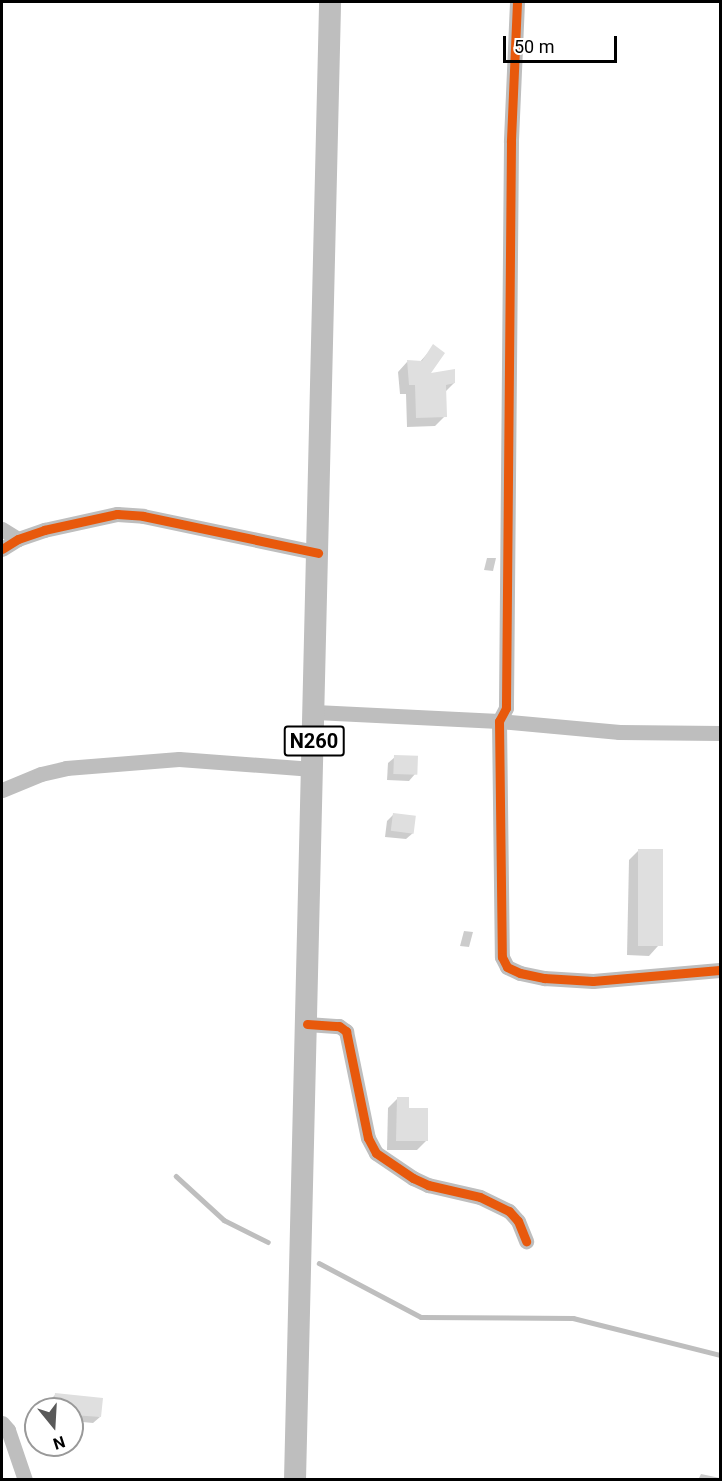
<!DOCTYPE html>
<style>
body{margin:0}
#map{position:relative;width:722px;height:1481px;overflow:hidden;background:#fff;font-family:Roboto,sans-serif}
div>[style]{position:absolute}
.shadow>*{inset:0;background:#0003}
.stream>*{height:4.5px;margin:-2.25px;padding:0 2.25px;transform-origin:2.25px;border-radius:2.25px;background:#bebebe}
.building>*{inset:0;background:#dfdfdf;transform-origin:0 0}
.minor>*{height:15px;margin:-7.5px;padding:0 7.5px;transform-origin:7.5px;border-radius:7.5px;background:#bebebe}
.primary>*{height:22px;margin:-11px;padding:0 11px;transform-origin:11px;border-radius:11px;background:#bebebe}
.cycleway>*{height:9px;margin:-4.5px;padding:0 4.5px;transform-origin:4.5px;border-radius:4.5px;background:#e8590c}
span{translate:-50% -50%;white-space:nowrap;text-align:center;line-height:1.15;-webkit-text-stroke:6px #fff;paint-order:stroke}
.shield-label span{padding:2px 4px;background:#fff;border:2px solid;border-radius:4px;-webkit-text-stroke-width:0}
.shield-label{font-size:20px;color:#000;font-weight:700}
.frame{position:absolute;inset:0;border:3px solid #000;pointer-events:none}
.north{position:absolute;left:24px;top:1397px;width:60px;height:60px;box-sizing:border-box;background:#fff;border:2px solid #999;border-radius:50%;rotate:162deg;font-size:16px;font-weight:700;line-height:24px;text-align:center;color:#000}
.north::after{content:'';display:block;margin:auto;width:21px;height:27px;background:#595959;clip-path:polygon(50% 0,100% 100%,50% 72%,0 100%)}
.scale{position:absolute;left:503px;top:36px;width:114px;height:27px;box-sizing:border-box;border:3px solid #000;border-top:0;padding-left:8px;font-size:18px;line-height:21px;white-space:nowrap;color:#000;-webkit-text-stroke:4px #fff;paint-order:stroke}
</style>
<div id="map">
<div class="shadow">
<i style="clip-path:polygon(434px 346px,428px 375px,454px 383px,445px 392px,445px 416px,435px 426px,407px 427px,406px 394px,400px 394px,398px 372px,407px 362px,419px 363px)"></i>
<i style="clip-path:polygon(487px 558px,496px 558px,493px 571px,484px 570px)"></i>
<i style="clip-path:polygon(395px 757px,415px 774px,409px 781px,387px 780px,388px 763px)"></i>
<i style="clip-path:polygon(393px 815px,413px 833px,406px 839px,385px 837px,387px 821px)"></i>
<i style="clip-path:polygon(639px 850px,658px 946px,649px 956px,627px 955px,629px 860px)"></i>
<i style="clip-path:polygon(464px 931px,473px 932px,469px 947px,460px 946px)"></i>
<i style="clip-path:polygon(398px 1098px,408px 1109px,426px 1141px,417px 1150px,387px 1150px,388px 1108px)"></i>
<i style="clip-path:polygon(55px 1395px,100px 1417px,93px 1423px,72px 1421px,72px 1409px,48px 1409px,49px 1401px)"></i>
<i style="clip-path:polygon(701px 1474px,720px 1478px,720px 1480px,698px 1480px)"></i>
</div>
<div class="stream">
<i style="left:176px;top:1176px;width:65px;rotate:42.5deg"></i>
<i style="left:224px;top:1220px;width:49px;rotate:26.6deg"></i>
<i style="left:319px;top:1263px;width:115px;rotate:27.9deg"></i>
<i style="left:421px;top:1317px;width:152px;rotate:0.4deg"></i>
<i style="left:573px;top:1318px;width:152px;rotate:14.1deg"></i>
</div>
<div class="building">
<i style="clip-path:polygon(433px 344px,445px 353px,431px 373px,455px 369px,455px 383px,446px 385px,447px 417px,416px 418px,415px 385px,409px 385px,407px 360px,422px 361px)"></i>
<i style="left:394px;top:755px;width:24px;height:19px;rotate:2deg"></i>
<i style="left:393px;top:813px;width:23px;height:18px;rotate:7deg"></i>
<i style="left:638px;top:849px;width:25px;height:97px"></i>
<i style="clip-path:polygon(397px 1097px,409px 1097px,409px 1108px,428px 1108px,428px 1141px,396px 1141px)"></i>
<i style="clip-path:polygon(55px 1393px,103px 1398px,101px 1417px,72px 1415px,72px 1409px,53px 1409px)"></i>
</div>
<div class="minor">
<i style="left:517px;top:2px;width:140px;rotate:92.5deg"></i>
<i style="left:511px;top:142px;width:566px;rotate:90.51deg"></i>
<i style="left:506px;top:708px;width:15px;rotate:118deg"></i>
<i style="left:499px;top:721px;width:236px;rotate:89.3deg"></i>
<i style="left:502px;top:957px;width:11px;rotate:63deg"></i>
<i style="left:507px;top:967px;width:14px;rotate:25deg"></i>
<i style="left:520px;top:973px;width:25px;rotate:12deg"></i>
<i style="left:544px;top:978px;width:49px;rotate:3.5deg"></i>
<i style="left:593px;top:981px;width:127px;rotate:-5deg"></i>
<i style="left:2px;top:529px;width:19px;rotate:32deg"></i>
<i style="left:2px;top:549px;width:19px;rotate:-32deg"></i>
<i style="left:18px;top:539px;width:28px;rotate:-19deg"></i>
<i style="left:44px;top:530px;width:75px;rotate:-12.4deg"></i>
<i style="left:117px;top:514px;width:26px;rotate:4deg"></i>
<i style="left:143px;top:516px;width:179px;rotate:11.9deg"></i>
<i style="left:315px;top:712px;width:184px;rotate:2.8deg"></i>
<i style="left:499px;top:721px;width:121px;rotate:5.2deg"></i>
<i style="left:619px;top:732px;width:101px;rotate:0.6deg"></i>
<i style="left:2px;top:790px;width:42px;rotate:-22.3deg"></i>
<i style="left:41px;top:774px;width:26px;rotate:-13deg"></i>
<i style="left:66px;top:768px;width:113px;rotate:-4.6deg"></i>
<i style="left:179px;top:759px;width:134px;rotate:4.3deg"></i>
<i style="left:307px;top:1024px;width:32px;rotate:4deg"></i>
<i style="left:339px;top:1026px;width:9px;rotate:36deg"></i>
<i style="left:346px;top:1031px;width:109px;rotate:78.4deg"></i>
<i style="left:368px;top:1138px;width:17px;rotate:62deg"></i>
<i style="left:376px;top:1153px;width:45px;rotate:34deg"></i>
<i style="left:413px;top:1178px;width:17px;rotate:25deg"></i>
<i style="left:428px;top:1185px;width:53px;rotate:13deg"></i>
<i style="left:480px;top:1197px;width:32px;rotate:26deg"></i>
<i style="left:509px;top:1211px;width:13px;rotate:48deg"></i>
<i style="left:518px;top:1221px;width:22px;rotate:68deg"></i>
<i style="left:2px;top:1423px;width:9px;rotate:49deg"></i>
<i style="left:8px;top:1430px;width:53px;rotate:71.2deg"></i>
</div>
<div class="primary">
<i style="left:295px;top:1480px;width:1478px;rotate:-88.64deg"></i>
</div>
<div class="cycleway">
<i style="left:517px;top:2px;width:140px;rotate:92.5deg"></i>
<i style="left:511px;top:142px;width:566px;rotate:90.51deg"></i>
<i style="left:506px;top:708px;width:15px;rotate:118deg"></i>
<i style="left:499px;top:721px;width:236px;rotate:89.3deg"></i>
<i style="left:502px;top:957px;width:11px;rotate:63deg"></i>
<i style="left:507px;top:967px;width:14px;rotate:25deg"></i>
<i style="left:520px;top:973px;width:25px;rotate:12deg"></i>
<i style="left:544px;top:978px;width:49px;rotate:3.5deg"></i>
<i style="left:593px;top:981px;width:127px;rotate:-5deg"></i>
<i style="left:2px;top:549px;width:19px;rotate:-32deg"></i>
<i style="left:18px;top:539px;width:28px;rotate:-19deg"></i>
<i style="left:44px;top:530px;width:75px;rotate:-12.4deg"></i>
<i style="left:117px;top:514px;width:26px;rotate:4deg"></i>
<i style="left:143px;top:516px;width:179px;rotate:11.9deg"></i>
<i style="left:307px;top:1024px;width:32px;rotate:4deg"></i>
<i style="left:339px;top:1026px;width:9px;rotate:36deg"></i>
<i style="left:346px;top:1031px;width:109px;rotate:78.4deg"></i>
<i style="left:368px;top:1138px;width:17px;rotate:62deg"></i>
<i style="left:376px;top:1153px;width:45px;rotate:34deg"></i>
<i style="left:413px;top:1178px;width:17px;rotate:25deg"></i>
<i style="left:428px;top:1185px;width:53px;rotate:13deg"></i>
<i style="left:480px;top:1197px;width:32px;rotate:26deg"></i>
<i style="left:509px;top:1211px;width:13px;rotate:48deg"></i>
<i style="left:518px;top:1221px;width:22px;rotate:68deg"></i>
</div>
<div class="shield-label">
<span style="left:314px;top:741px">N260</span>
</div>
<div class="frame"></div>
<div class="north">N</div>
<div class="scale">50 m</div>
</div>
